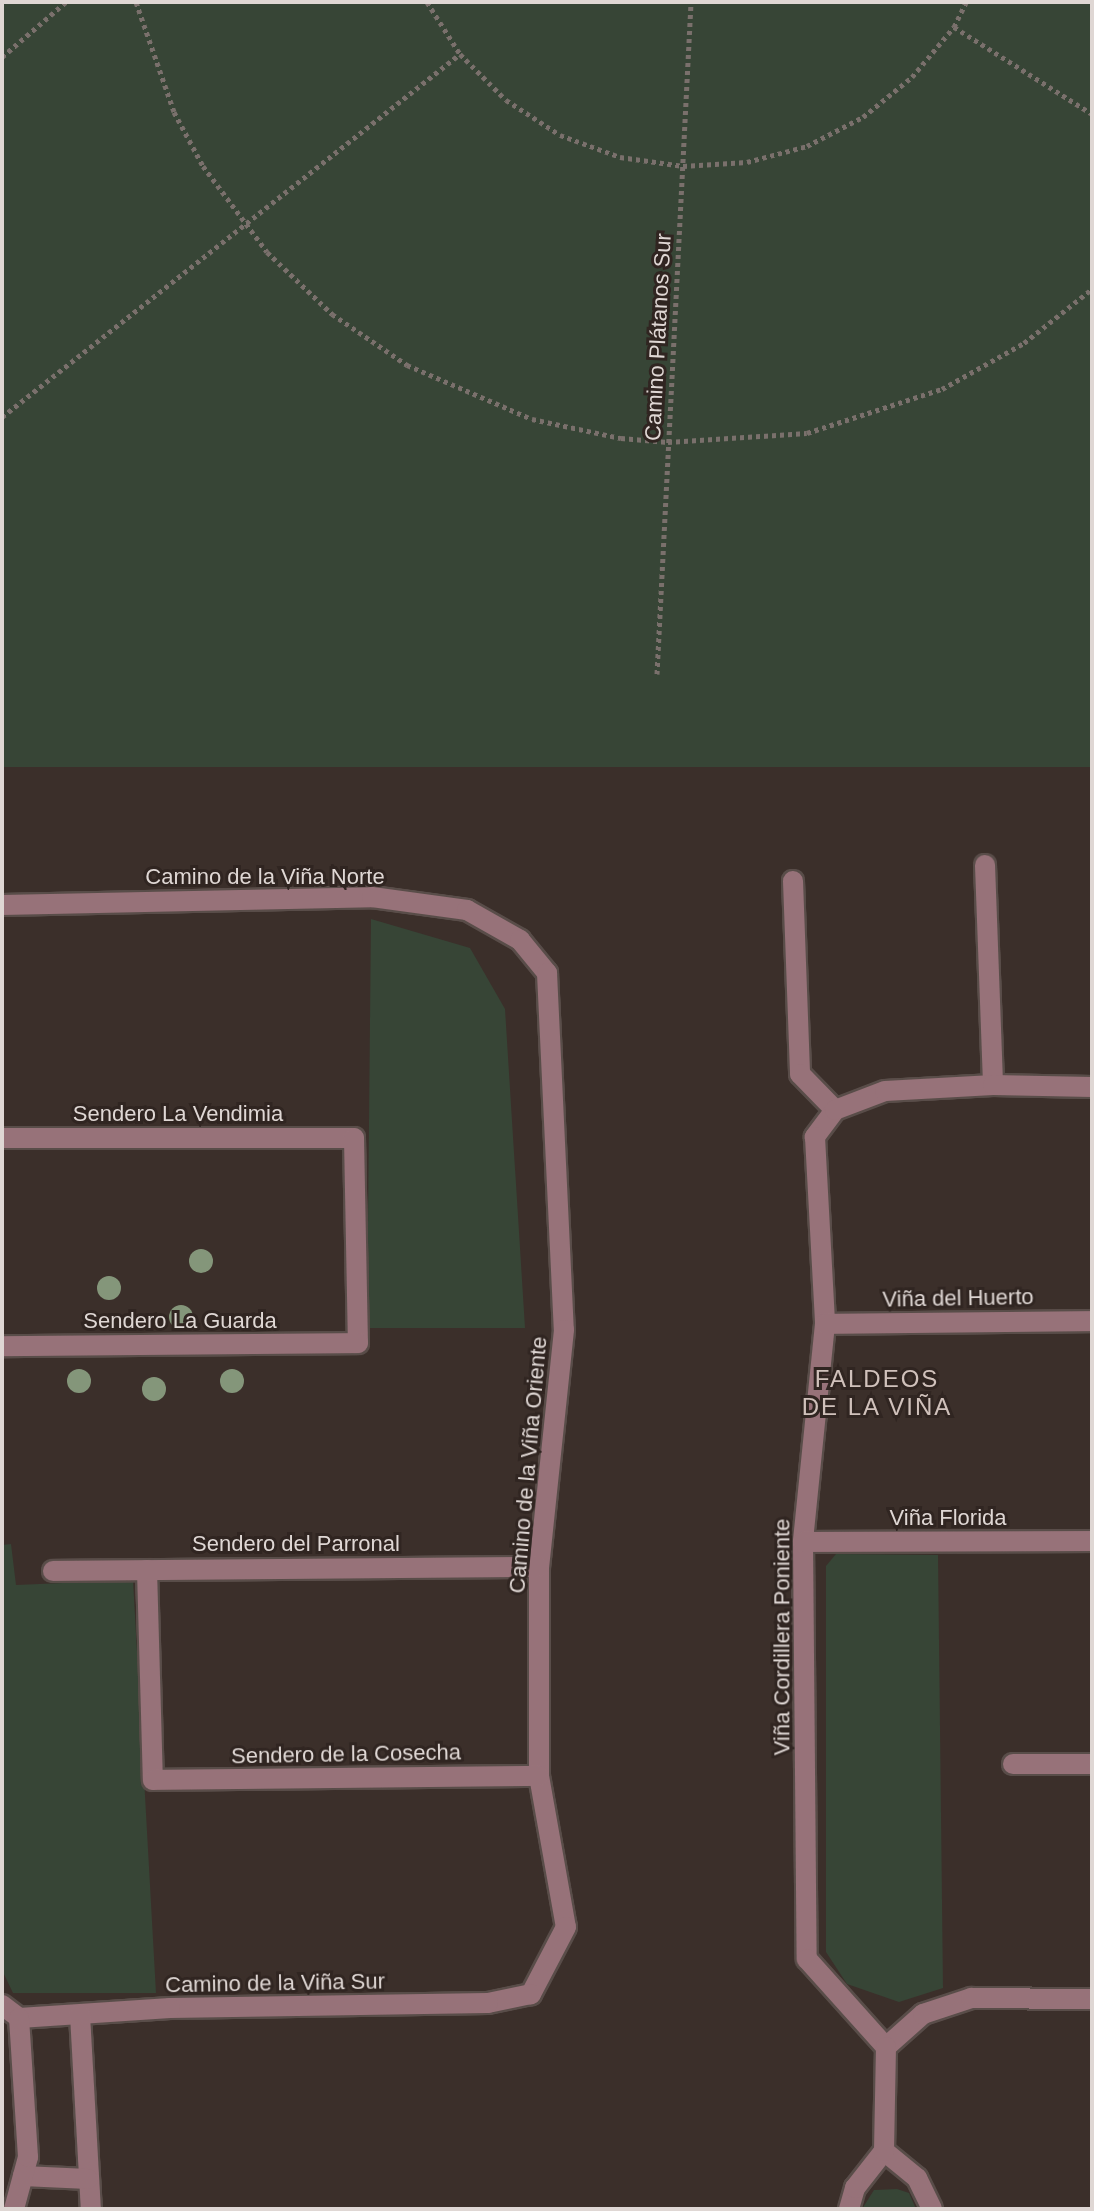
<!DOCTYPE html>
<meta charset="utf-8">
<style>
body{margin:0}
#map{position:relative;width:1094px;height:2211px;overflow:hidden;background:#3b2f2a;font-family:Arial,sans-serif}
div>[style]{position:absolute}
.green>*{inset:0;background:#374536;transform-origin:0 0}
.path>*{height:5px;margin-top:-2.5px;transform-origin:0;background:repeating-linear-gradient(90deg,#7a706c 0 4px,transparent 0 8px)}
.roads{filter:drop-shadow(2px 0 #594d49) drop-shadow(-2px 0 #594d49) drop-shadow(0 2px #594d49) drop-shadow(0 -2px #594d49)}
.minor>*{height:20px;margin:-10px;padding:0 10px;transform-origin:10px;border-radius:10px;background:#977279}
.trees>*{width:24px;height:24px;margin:-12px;border-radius:50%;background:#84967a}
span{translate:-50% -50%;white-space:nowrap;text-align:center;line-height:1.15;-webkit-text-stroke:6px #302521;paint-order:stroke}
.street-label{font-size:22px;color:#dfd7d4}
.neighbourhood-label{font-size:24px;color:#d0c1bb;letter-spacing:2px}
.frame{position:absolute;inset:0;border:4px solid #dfd7d4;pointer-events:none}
</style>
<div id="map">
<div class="green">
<i style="left:2px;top:2px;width:1090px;height:765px"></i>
<i style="clip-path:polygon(371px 919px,470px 948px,505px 1009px,525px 1328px,367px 1328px)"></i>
<i style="clip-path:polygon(11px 1544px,16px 1585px,133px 1580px,156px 1993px,13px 1993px,2px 1970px,2px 1545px)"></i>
<i style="clip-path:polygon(836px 1554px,938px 1555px,943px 1988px,899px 2002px,847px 1984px,826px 1952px,826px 1566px)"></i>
<i style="clip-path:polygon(897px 2189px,909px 2193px,916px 2209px,862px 2209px,874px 2190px)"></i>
</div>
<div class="path">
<i style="left:136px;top:2px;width:116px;rotate:70.9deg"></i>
<i style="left:174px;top:112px;width:61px;rotate:61.8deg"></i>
<i style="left:203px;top:166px;width:107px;rotate:53.3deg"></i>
<i style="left:267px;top:252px;width:90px;rotate:43.6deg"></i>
<i style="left:332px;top:314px;width:91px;rotate:34.2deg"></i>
<i style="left:407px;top:365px;width:136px;rotate:23.4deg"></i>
<i style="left:532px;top:419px;width:91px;rotate:12.1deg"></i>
<i style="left:621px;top:438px;width:47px;rotate:4.9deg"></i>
<i style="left:668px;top:442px;width:139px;rotate:-3.7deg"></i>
<i style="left:807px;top:433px;width:142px;rotate:-18.1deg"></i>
<i style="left:942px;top:389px;width:94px;rotate:-29.3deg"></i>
<i style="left:1024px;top:343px;width:87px;rotate:-38.5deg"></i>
<i style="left:427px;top:2px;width:62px;rotate:57.6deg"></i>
<i style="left:460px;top:54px;width:65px;rotate:45deg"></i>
<i style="left:506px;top:100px;width:64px;rotate:32.9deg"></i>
<i style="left:560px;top:135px;width:64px;rotate:20.1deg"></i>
<i style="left:620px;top:157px;width:64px;rotate:8.1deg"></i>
<i style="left:683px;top:166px;width:64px;rotate:-3.6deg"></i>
<i style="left:747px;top:162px;width:62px;rotate:-14.9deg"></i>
<i style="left:807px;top:146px;width:63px;rotate:-27.4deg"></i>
<i style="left:863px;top:117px;width:63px;rotate:-39.2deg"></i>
<i style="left:912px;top:77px;width:65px;rotate:-50deg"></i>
<i style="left:954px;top:27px;width:28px;rotate:-64deg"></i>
<i style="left:954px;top:27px;width:163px;rotate:32.2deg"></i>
<i style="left:2px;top:57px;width:84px;rotate:-40.7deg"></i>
<i style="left:2px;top:417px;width:584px;rotate:-38.4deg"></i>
<i style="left:657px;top:674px;width:673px;rotate:-87.1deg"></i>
</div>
<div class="roads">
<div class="minor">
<i style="left:985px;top:865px;width:220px;rotate:87.9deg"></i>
<i style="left:793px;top:881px;width:193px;rotate:87.9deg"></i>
<i style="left:800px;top:1074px;width:50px;rotate:45.8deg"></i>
<i style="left:2px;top:905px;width:370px;rotate:-1.2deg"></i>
<i style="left:372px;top:897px;width:96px;rotate:7.8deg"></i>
<i style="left:467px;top:910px;width:61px;rotate:29.5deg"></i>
<i style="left:520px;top:940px;width:43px;rotate:50.7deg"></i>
<i style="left:547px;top:973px;width:357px;rotate:87.3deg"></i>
<i style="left:564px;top:1330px;width:238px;rotate:96deg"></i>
<i style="left:539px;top:1567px;width:209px;rotate:90deg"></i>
<i style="left:539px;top:1776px;width:153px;rotate:79.9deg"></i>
<i style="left:566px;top:1927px;width:76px;rotate:117.6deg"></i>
<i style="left:531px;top:1994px;width:44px;rotate:168.2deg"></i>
<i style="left:488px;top:2003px;width:318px;rotate:179.1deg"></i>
<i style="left:170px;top:2008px;width:151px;rotate:176.2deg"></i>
<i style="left:835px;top:1110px;width:34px;rotate:127deg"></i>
<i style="left:815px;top:1137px;width:187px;rotate:86.9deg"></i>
<i style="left:825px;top:1324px;width:219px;rotate:95.8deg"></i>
<i style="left:803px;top:1542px;width:417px;rotate:89.5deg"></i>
<i style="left:807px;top:1959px;width:118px;rotate:48.1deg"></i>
<i style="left:835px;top:1110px;width:53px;rotate:-20.8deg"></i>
<i style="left:885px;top:1091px;width:108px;rotate:-3.2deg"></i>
<i style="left:993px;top:1085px;width:99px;rotate:1.2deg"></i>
<i style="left:2px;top:1138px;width:352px"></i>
<i style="left:354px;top:1138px;width:205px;rotate:88.9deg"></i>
<i style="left:358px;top:1343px;width:356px;rotate:179.5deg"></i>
<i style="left:825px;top:1324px;width:267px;rotate:-0.6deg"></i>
<i style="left:803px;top:1542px;width:289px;rotate:-0.2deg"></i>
<i style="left:147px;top:1570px;width:210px;rotate:88.4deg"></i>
<i style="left:153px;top:1780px;width:386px;rotate:-0.6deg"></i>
<i style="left:53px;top:1571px;width:486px;rotate:-0.5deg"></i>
<i style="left:1013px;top:1764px;width:79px"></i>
<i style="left:2px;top:2005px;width:21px;rotate:37deg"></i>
<i style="left:80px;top:2015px;width:194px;rotate:86.8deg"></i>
<i style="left:886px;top:2047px;width:50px;rotate:-41.7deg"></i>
<i style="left:923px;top:2014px;width:51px;rotate:-18.4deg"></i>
<i style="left:971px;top:1998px;width:121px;rotate:0.5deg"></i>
<i style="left:884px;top:2151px;width:43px;rotate:39.3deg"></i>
<i style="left:917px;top:2178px;width:34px;rotate:64deg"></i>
<i style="left:23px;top:2176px;width:65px;rotate:2.6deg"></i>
<i style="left:14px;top:2209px;width:54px;rotate:-74.9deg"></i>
<i style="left:28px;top:2157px;width:139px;rotate:-93.7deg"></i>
<i style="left:849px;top:2209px;width:22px;rotate:-74deg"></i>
<i style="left:855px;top:2188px;width:47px;rotate:-51.9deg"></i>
<i style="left:884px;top:2151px;width:104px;rotate:-88.9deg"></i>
</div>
</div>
<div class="trees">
<i style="left:201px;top:1261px"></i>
<i style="left:109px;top:1288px"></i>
<i style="left:181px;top:1317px"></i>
<i style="left:79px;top:1381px"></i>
<i style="left:232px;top:1381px"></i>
<i style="left:154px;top:1389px"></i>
</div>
<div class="street-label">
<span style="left:658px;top:337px;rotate:-87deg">Camino Plátanos Sur</span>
<span style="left:265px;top:877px">Camino de la Viña Norte</span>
<span style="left:178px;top:1114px">Sendero La Vendimia</span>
<span style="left:958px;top:1298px;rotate:-1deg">Viña del Huerto</span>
<span style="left:180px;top:1321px">Sendero La Guarda</span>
<span style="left:528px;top:1465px;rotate:-85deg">Camino de la Viña Oriente</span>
<span style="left:948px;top:1518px">Viña Florida</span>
<span style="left:296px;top:1544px">Sendero del Parronal</span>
<span style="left:782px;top:1637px;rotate:-90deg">Viña Cordillera Poniente</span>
<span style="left:346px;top:1754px;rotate:-1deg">Sendero de la Cosecha</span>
<span style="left:275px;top:1983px;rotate:-1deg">Camino de la Viña Sur</span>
</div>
<div class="neighbourhood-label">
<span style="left:877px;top:1393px">FALDEOS<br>DE LA VIÑA</span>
</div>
<div class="frame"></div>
</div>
